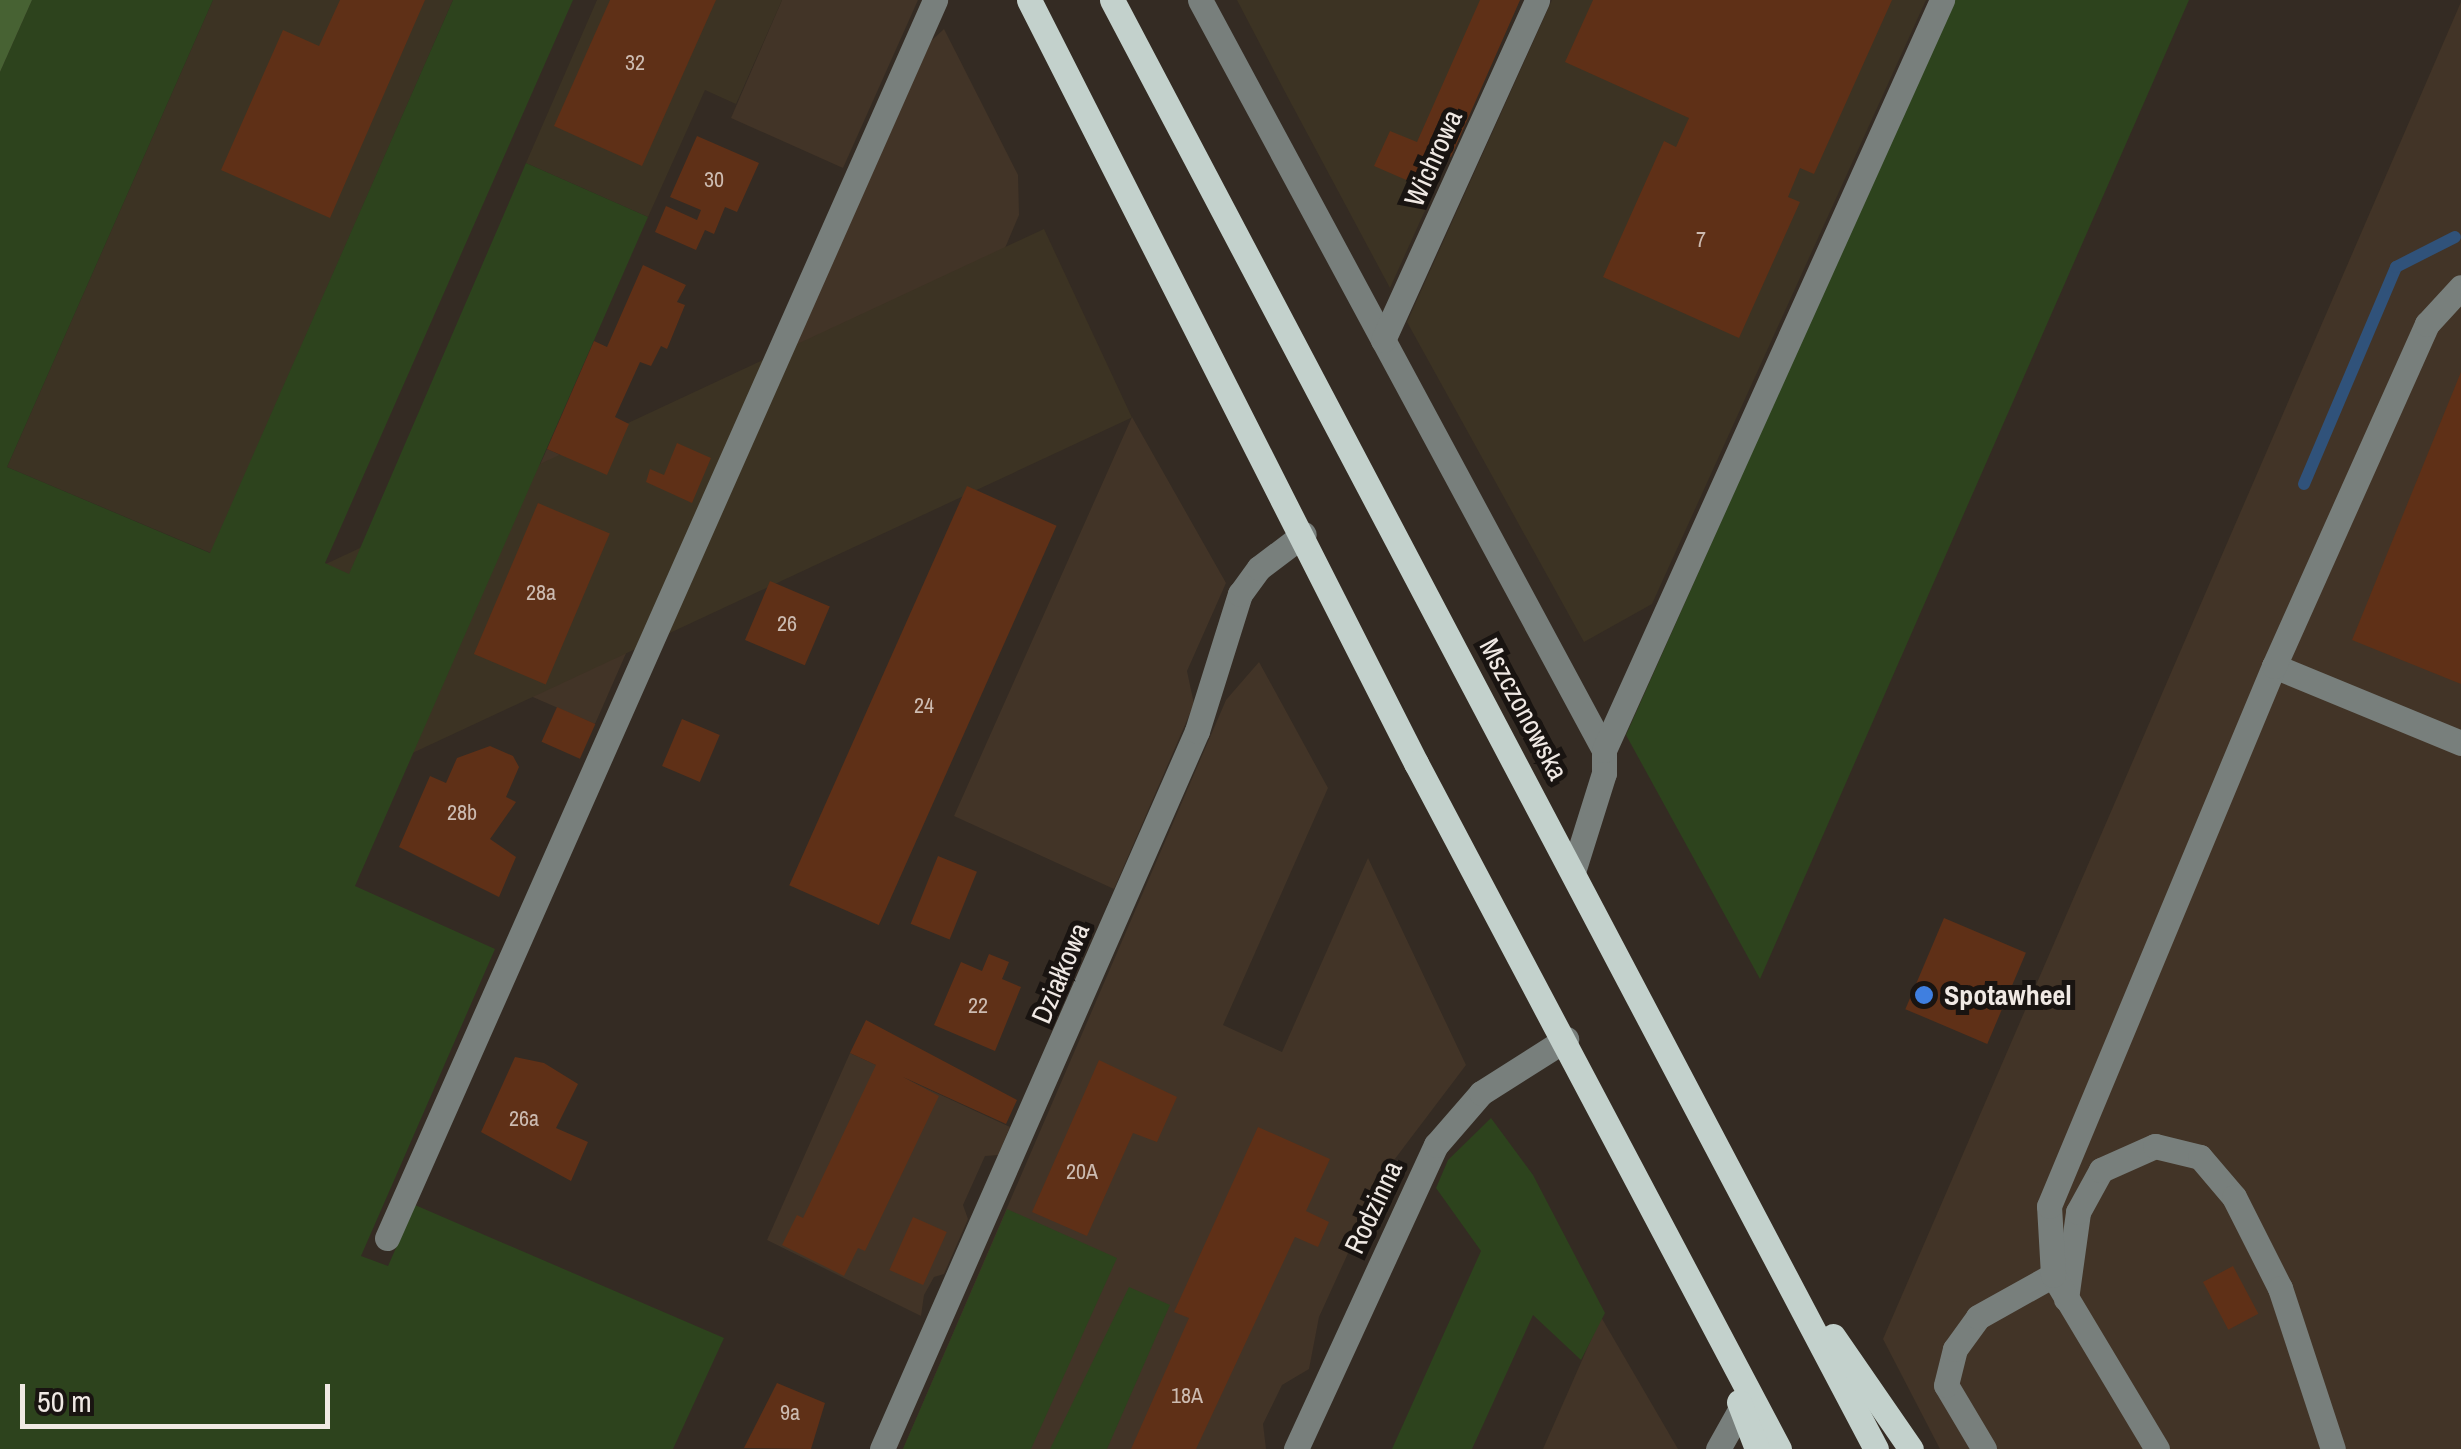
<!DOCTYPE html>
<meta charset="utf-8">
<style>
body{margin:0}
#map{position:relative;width:2461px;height:1449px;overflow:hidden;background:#342b23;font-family:"Archivo Narrow",sans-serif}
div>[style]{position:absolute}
.built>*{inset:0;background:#423427}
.industrial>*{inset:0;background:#3c3323;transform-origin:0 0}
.green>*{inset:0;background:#2d431d}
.forest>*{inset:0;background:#476233}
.stream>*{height:12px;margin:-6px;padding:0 6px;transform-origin:6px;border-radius:6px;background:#30527a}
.building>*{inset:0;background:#5f3017;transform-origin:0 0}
.minor>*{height:25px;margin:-12.5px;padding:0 12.5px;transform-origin:12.5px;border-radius:12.5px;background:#787f7c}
.major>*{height:25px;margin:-12.5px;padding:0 12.5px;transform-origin:12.5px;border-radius:12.5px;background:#c3d1cc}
.dots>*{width:28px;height:28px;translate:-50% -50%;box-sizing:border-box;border:5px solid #191411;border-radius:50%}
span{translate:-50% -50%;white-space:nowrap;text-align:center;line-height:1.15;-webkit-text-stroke:10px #191411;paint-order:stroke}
.number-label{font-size:22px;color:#ccbbb1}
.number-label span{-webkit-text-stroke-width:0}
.street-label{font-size:28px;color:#f0e9e4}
.poi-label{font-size:28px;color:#f0e9e4;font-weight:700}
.left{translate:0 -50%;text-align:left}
.scale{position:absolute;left:20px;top:1384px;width:310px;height:45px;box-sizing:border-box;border:5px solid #f0e9e4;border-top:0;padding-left:12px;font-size:30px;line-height:35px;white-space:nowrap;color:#f0e9e4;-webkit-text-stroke:8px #191411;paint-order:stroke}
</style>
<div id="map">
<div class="built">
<i style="clip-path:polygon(782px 0,918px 0,843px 168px,731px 118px)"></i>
<i style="clip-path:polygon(2461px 2px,2461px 1449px,1940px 1449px,1883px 1339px)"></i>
<i style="clip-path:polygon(944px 29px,1018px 175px,1019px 215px,897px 503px,754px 438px,931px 41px)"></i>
<i style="clip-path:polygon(1132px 417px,1226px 583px,1187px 671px,1194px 704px,1114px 889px,954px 816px)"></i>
<i style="clip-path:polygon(547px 449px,606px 475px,616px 455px,650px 469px,646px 482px,692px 503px,595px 724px,452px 662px)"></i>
<i style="clip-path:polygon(1259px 662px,1328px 788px,1223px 1025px,1282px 1052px,1368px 858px,1466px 1065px,1385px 1172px,1319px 1317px,1309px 1369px,1282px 1385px,1263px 1424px,1266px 1449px,903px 1449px,1226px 700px)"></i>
<i style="clip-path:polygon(850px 1053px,1010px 1127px,998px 1155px,985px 1156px,963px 1205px,968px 1219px,944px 1274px,934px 1277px,924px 1295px,921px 1316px,767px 1240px)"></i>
<i style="clip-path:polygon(1601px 1317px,1678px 1449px,1543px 1449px)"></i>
</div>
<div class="industrial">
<i style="clip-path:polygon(213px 0,453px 0,211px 553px,7px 467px)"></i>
<i style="clip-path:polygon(597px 0,782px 0,736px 104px,705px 90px,648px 217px,526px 163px)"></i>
<i style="clip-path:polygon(1237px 0,1520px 0,1390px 288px,1284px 90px)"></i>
<i style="clip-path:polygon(1552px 0,1926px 0,1652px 604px,1584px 642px,1407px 322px)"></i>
<i style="left:1044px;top:229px;width:208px;height:1146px;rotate:65deg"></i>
</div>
<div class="green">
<i style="clip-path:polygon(32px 0,213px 0,7px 467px,210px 553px,453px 0,573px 0,325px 563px,349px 574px,526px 163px,648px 217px,355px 886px,495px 949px,361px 1256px,388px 1266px,415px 1205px,724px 1338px,673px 1449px,0 1449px,0 72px)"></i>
<i style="clip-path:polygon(1953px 0,2189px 0,1760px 979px,1626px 735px)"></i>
<i style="clip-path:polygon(1491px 1118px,1533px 1175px,1605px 1313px,1581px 1360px,1533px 1315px,1472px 1449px,1392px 1449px,1481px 1251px,1436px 1188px,1448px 1160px)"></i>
<i style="clip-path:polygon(1007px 1209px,1117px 1258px,1031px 1449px,903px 1449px)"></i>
<i style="clip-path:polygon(1129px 1287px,1170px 1305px,1107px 1449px,1050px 1449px)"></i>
</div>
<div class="forest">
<i style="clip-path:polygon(0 0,32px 0,0 72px)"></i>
</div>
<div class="stream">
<i style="left:2304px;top:484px;width:236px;rotate:-67deg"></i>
<i style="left:2396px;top:267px;width:66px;rotate:-27deg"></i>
</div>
<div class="building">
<i style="clip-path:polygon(340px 0,425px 0,330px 218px,221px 170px,283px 30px,319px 46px)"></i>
<i style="clip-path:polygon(610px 0,716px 0,642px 166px,554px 126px)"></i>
<i style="clip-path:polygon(1480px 0,1520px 0,1451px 157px,1443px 154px,1427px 189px,1374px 166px,1390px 131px,1417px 142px)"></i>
<i style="clip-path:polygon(1593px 0,1892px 0,1814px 174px,1800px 168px,1788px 197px,1800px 202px,1739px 338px,1603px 277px,1664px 141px,1676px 147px,1689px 118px,1565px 62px)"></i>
<i style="clip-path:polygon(697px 136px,759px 163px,737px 212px,725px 207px,714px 234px,705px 230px,696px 250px,655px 232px,666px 206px,697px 220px,701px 210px,670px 197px)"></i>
<i style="clip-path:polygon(643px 265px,686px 285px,677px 302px,685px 305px,667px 349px,661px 346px,651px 366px,640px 362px,615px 417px,629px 424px,607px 475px,547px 449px,594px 341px,607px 347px)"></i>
<i style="clip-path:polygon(2461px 372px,2461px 684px,2352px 640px)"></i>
<i style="clip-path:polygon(677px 443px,711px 458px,692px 503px,646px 482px,650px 469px,664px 475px)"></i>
<i style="left:967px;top:486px;width:98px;height:437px;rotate:24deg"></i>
<i style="left:538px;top:503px;width:78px;height:164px;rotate:23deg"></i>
<i style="left:770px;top:581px;width:65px;height:64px;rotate:23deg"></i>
<i style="left:557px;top:707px;width:42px;height:38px;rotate:24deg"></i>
<i style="left:682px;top:719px;width:41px;height:51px;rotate:23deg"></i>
<i style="clip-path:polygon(490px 746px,513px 756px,519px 767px,506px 797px,516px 802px,490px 839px,516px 857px,499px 897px,399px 847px,430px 776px,446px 783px,457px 758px)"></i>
<i style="left:938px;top:856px;width:42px;height:73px;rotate:22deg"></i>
<i style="left:1944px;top:918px;width:89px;height:99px;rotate:23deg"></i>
<i style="clip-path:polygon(989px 954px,1009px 962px,1002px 979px,1021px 987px,995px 1051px,934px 1025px,961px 962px,982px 971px)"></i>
<i style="clip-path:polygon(866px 1020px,1017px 1100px,1006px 1124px,903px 1077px,939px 1096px,865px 1251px,858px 1248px,844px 1276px,782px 1245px,797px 1215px,803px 1218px,876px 1065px,850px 1053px)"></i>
<i style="clip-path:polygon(515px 1057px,544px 1063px,578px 1084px,556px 1128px,588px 1142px,571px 1181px,481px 1132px)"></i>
<i style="clip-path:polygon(1099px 1060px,1177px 1097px,1157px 1142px,1133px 1133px,1087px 1236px,1032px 1212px)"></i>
<i style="clip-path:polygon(1258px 1127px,1330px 1159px,1306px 1211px,1329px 1222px,1318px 1247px,1295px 1237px,1196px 1449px,1131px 1449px,1189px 1318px,1174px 1312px)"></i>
<i style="left:913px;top:1217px;width:37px;height:58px;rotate:24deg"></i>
<i style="left:2233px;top:1266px;width:54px;height:34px;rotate:62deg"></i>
<i style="clip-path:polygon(777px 1383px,825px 1403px,811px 1449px,744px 1448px)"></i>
</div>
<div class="minor">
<i style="left:1200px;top:0;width:852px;rotate:61.69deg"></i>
<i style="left:1604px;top:750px;width:23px;rotate:90deg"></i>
<i style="left:1604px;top:773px;width:101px;rotate:107.4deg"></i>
<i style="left:1383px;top:340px;width:373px;rotate:-65.6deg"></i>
<i style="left:2274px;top:666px;width:202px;rotate:22.4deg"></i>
<i style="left:1604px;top:750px;width:823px;rotate:-65.74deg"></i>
<i style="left:387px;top:1238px;width:1354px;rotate:-66.12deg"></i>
<i style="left:2066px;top:1299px;width:88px;rotate:-82.1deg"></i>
<i style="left:2078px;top:1212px;width:48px;rotate:-61.3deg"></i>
<i style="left:2101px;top:1170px;width:59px;rotate:-24deg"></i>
<i style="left:2155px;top:1146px;width:46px;rotate:13.7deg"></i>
<i style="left:2200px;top:1157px;width:52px;rotate:49.6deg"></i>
<i style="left:2234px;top:1197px;width:102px;rotate:63.2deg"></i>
<i style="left:2280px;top:1288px;width:169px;rotate:71.8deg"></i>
<i style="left:882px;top:1449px;width:784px;rotate:-66.31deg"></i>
<i style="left:1197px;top:731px;width:144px;rotate:-72.6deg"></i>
<i style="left:1240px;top:594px;width:32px;rotate:-54deg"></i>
<i style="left:1259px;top:568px;width:56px;rotate:-37.1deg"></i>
<i style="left:1296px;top:1449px;width:335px;rotate:-65.3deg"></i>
<i style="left:1436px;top:1145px;width:69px;rotate:-49.1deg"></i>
<i style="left:1481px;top:1093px;width:101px;rotate:-32.4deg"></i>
<i style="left:1718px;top:1449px;width:47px;rotate:-60.7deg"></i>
<i style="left:1984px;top:1449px;width:74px;rotate:-120.7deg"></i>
<i style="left:1946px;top:1385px;width:37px;rotate:-76deg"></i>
<i style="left:1955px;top:1349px;width:39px;rotate:-54deg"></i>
<i style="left:1978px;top:1317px;width:86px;rotate:-29.2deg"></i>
<i style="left:2157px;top:1449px;width:203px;rotate:-120.9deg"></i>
<i style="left:2053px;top:1275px;width:69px;rotate:-93.3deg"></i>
<i style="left:2049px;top:1206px;width:585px;rotate:-67.38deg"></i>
<i style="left:2274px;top:666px;width:375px;rotate:-65.9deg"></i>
<i style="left:2427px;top:324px;width:50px;rotate:-47.4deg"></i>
</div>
<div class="major">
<i style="left:1029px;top:0;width:856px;rotate:63.11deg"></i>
<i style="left:1416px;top:763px;width:776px;rotate:62.11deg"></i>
<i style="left:1112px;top:0;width:1638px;rotate:62.2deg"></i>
<i style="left:1833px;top:1336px;width:137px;rotate:55.4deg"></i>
<i style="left:1739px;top:1402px;width:50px;rotate:69deg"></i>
</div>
<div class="dots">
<i style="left:1924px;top:995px;background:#3f7fe0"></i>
</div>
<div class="number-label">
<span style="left:635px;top:63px">32</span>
<span style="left:714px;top:180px">30</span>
<span style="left:1701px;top:240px">7</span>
<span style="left:541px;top:593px">28a</span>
<span style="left:787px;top:624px">26</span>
<span style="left:924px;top:706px">24</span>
<span style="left:462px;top:813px">28b</span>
<span style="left:978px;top:1006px">22</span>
<span style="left:524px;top:1119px">26a</span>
<span style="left:1082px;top:1172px">20A</span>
<span style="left:1187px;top:1396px">18A</span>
<span style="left:790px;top:1413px">9a</span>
</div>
<div class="street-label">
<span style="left:1433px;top:158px;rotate:-66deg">Wichrowa</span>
<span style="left:1524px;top:709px;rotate:62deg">Mszczonowska</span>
<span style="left:1060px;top:973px;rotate:-67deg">Działkowa</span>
<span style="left:1373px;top:1207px;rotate:-65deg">Rodzinna</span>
</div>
<div class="poi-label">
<span class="left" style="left:1944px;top:995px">Spotawheel</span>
</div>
<div class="scale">50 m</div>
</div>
